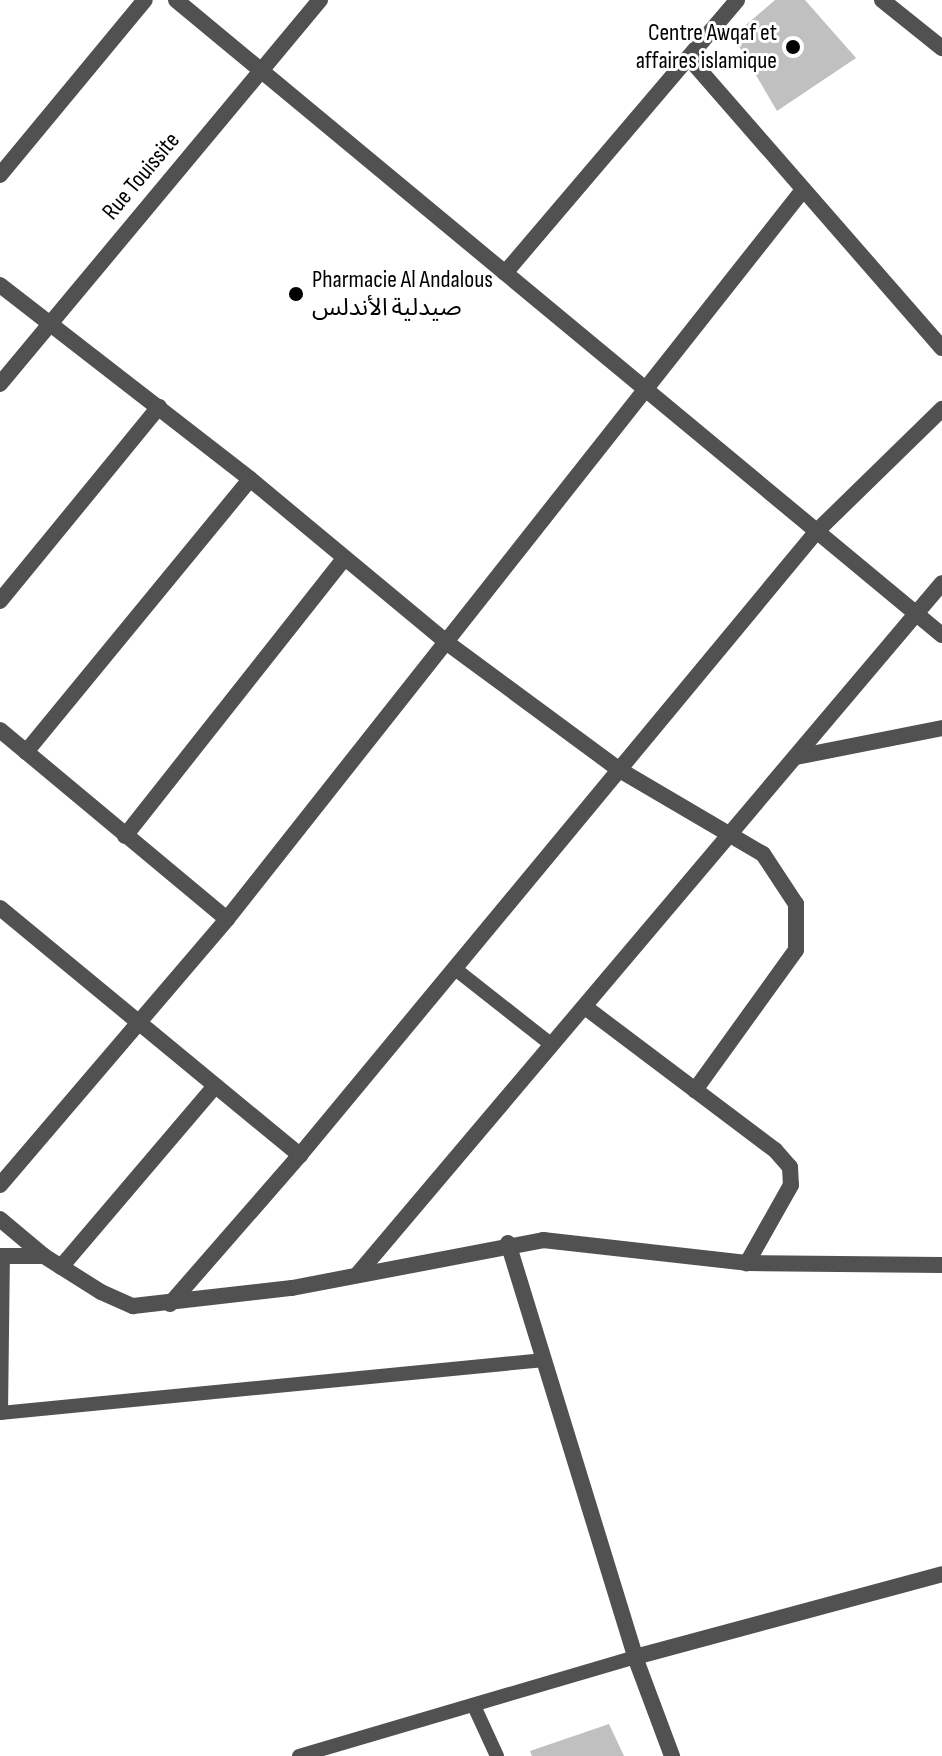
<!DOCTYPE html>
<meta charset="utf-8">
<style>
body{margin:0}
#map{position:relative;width:942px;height:1756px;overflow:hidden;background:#fff;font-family:"Sofia Sans Condensed","Noto Sans Arabic",sans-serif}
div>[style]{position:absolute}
.building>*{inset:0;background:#c0c0c0}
.service>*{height:14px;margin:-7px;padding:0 7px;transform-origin:7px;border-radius:7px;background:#515151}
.minor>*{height:16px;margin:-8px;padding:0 8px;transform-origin:8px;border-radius:8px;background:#515151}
.dots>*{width:22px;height:22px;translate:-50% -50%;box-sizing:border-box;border:4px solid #fff;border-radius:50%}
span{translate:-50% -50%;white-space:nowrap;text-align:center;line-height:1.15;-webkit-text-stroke:6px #fff;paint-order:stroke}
.poi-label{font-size:24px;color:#000}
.right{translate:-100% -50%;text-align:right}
.left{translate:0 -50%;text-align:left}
.street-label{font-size:24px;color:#000}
</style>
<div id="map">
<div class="building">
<i style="clip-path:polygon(775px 0,805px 0,856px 58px,777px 111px,733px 36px)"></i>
<i style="clip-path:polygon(609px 1724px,624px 1756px,532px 1756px,530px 1751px)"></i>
</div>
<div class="service">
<i style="left:454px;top:968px;width:125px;rotate:38.2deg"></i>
<i style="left:0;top:1413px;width:547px;rotate:-5.56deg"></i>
<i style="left:1px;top:1413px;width:157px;rotate:-89.3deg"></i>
<i style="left:474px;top:1706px;width:55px;rotate:65.3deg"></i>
<i style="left:299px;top:1756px;width:350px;rotate:-16.4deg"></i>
</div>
<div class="minor">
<i style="left:176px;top:0;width:995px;rotate:39.66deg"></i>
<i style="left:882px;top:0;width:77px;rotate:38.7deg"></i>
<i style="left:689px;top:58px;width:385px;rotate:48.9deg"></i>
<i style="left:0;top:175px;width:227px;rotate:-50.4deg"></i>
<i style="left:505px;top:273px;width:358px;rotate:-49.6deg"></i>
<i style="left:0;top:285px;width:316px;rotate:37.8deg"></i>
<i style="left:250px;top:479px;width:255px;rotate:39.7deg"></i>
<i style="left:446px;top:642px;width:214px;rotate:36.4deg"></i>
<i style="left:618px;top:769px;width:168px;rotate:30.4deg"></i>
<i style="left:763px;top:854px;width:60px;rotate:56.6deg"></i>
<i style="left:796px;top:904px;width:46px;rotate:90deg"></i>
<i style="left:796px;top:950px;width:173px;rotate:125.8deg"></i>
<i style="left:0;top:384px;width:500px;rotate:-50.2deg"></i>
<i style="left:0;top:601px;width:251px;rotate:-50.7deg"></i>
<i style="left:0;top:730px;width:295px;rotate:39.8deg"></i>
<i style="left:26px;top:752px;width:353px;rotate:-50.6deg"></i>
<i style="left:796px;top:757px;width:149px;rotate:-11.2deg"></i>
<i style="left:125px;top:836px;width:353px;rotate:-51.7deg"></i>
<i style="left:0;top:908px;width:389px;rotate:39.5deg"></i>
<i style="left:585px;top:1007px;width:238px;rotate:37deg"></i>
<i style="left:775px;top:1150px;width:23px;rotate:49deg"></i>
<i style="left:790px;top:1167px;width:18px;rotate:87deg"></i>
<i style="left:791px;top:1185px;width:90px;rotate:119.4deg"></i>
<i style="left:0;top:1185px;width:350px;rotate:-49.5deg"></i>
<i style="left:227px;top:919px;width:929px;rotate:-51.69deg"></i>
<i style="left:0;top:1219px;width:57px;rotate:40.1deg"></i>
<i style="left:44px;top:1256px;width:67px;rotate:32.3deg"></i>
<i style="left:101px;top:1292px;width:35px;rotate:24deg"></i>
<i style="left:133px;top:1306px;width:160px;rotate:-6.5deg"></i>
<i style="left:292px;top:1288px;width:256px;rotate:-10.8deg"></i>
<i style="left:543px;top:1240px;width:205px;rotate:6.4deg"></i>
<i style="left:747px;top:1263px;width:195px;rotate:0.6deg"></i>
<i style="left:508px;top:1243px;width:433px;rotate:72.9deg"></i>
<i style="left:635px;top:1657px;width:106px;rotate:69.5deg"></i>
<i style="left:0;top:1256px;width:44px"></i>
<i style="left:61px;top:1267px;width:238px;rotate:-49.6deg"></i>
<i style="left:357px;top:1275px;width:906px;rotate:-49.79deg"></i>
<i style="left:170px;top:1304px;width:198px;rotate:-48.9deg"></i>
<i style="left:300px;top:1155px;width:810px;rotate:-50.36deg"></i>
<i style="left:817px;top:531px;width:175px;rotate:-44.3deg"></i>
<i style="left:635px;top:1657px;width:318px;rotate:-15.1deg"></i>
</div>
<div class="dots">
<i style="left:793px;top:47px;background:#000"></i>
<i style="left:296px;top:294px;background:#000"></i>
</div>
<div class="poi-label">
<span class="right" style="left:777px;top:47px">Centre Awqaf et<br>affaires islamique</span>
<span class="left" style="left:312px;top:294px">Pharmacie Al Andalous<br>صيدلية الأندلس</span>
</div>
<div class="street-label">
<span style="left:141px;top:176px;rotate:-50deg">Rue Touissite</span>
</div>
</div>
